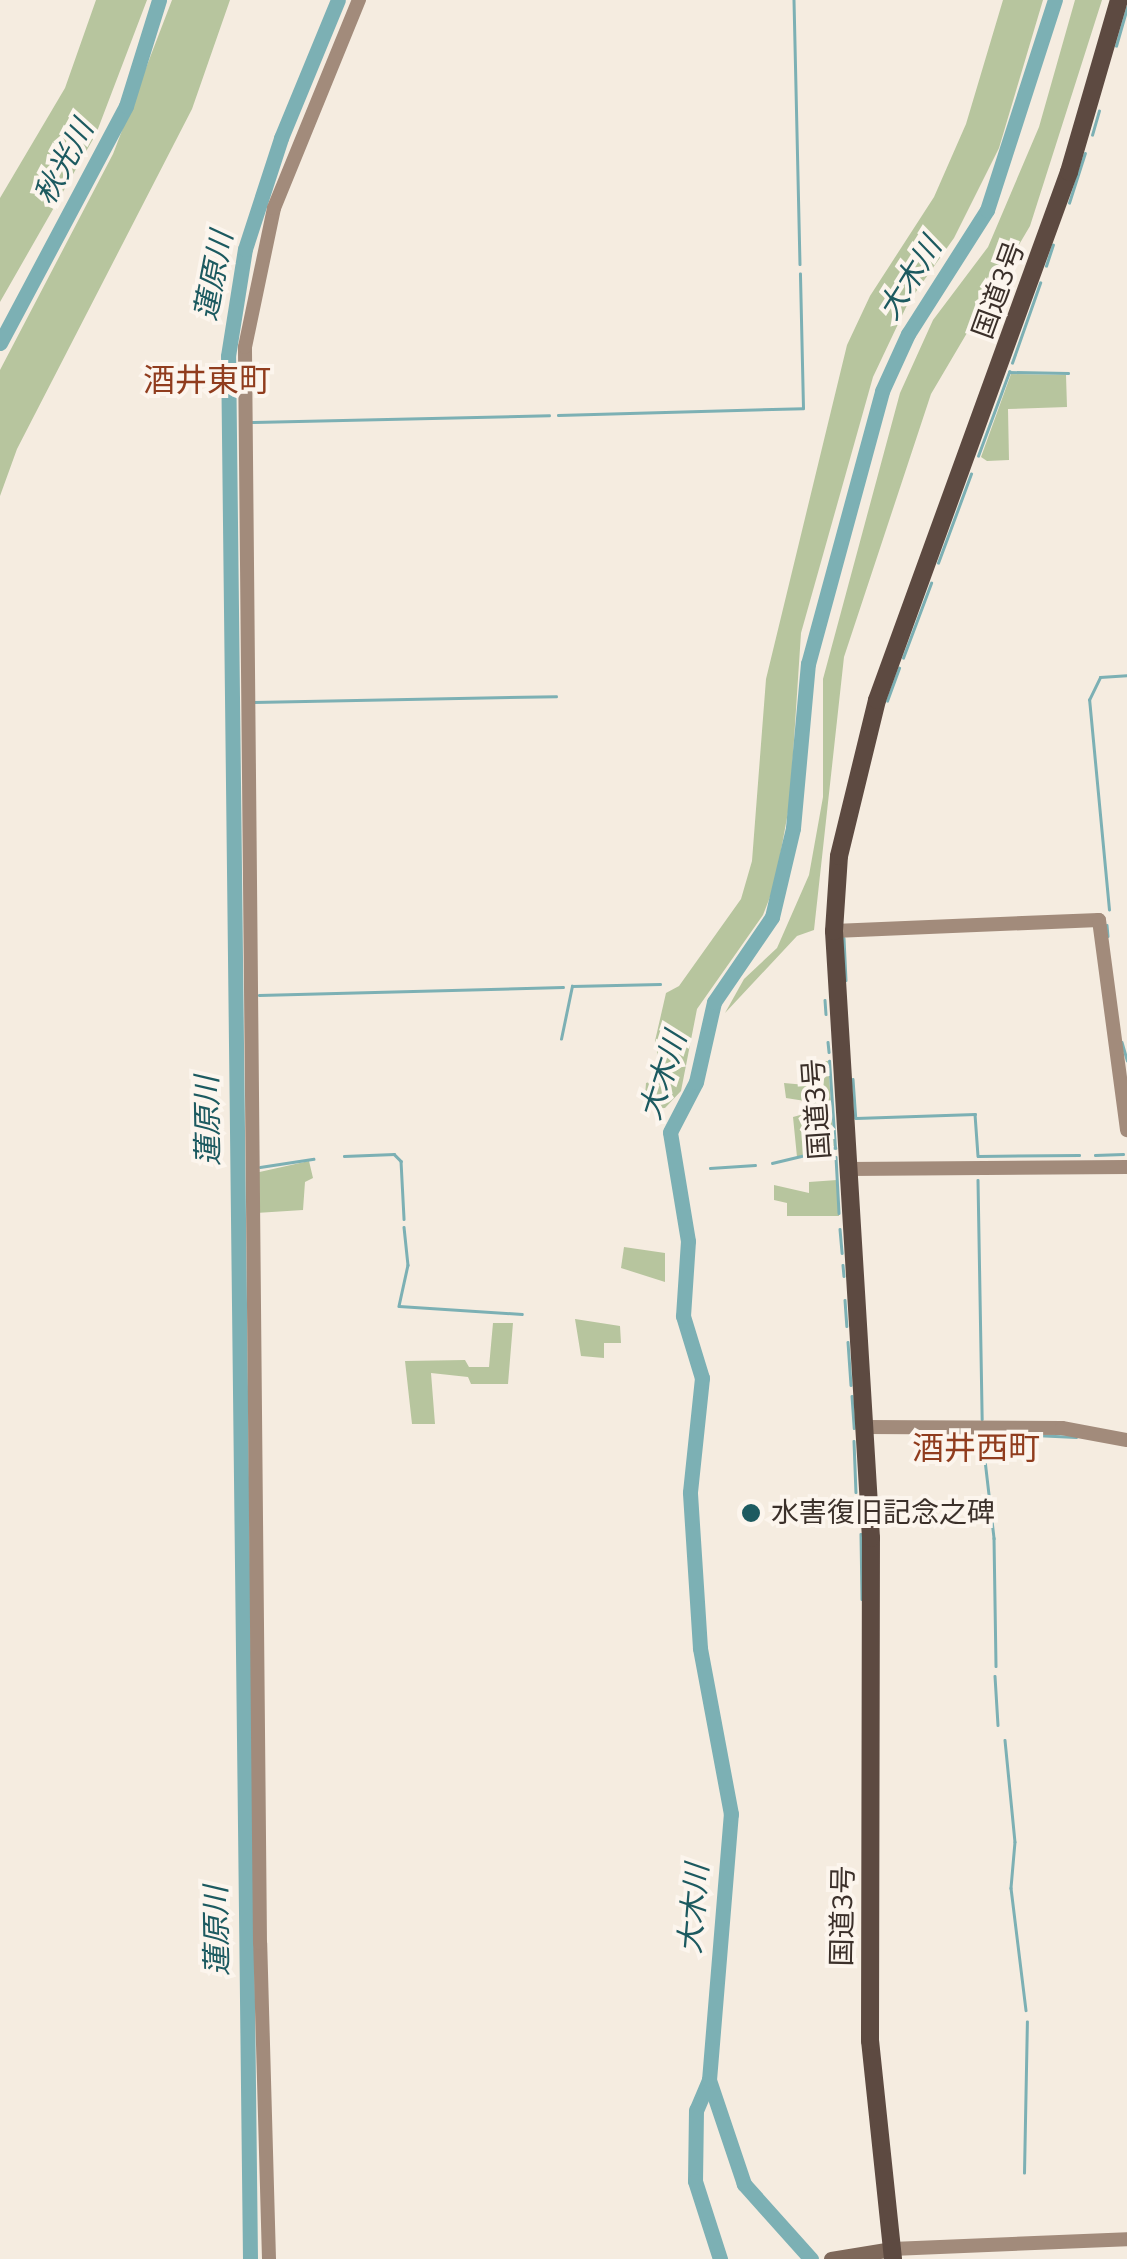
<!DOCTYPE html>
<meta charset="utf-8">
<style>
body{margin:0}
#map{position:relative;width:1127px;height:2259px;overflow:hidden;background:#f5ece0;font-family:"Nunito Sans","Noto Sans JP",sans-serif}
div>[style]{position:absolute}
.green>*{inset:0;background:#b7c59e}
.stream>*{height:2.5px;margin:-1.25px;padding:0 1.25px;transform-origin:1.25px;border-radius:1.25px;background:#7cb0b4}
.river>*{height:15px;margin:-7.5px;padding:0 7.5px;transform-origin:7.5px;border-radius:7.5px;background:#7cb0b4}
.secondary>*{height:14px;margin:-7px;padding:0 7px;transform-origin:7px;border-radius:7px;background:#a28b7b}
.primary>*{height:15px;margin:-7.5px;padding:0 7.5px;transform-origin:7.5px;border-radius:7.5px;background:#7e685a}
.highway>*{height:18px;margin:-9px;padding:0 9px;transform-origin:9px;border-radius:9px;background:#5d4a41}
.dots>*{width:28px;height:28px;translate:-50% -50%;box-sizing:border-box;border:5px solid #fcf5ed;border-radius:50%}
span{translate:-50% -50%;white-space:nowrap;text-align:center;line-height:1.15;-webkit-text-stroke:8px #fcf5ed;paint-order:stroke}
.street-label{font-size:28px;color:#3b302a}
.poi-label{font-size:28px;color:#3b302a}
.left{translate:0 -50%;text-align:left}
.water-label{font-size:30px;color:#1c5a60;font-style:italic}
.quarter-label{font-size:32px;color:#903c1d}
</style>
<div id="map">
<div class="green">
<i style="clip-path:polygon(96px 0,147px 0,96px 134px,0 302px,0 198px,65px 88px)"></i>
<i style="clip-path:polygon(172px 0,230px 0,192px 109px,17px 449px,0 496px,0 370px,113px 154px)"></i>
<i style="clip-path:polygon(1003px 0,1043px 0,999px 148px,954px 238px,908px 303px,873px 377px,801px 633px,790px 801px,775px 884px,763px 915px,697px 1009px,681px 1091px,665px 1108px,644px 1109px,646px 1083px,653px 1081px,659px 1062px,655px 1041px,666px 993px,679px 986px,741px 899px,752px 861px,766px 679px,847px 345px,870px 296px,934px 197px,966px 124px)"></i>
<i style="clip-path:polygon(1075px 0,1102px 0,1030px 226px,931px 394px,844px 657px,814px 930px,797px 936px,725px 1013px,744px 979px,777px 948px,809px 875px,823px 797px,823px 679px,900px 393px,933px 320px,988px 247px,1039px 127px)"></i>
<i style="clip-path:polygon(1011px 374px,1066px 375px,1067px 407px,1008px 409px,1009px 460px,987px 461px,981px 457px)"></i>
<i style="clip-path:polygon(813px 1061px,828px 1061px,834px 1146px,797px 1157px,793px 1117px,804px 1114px,805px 1101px,786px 1098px,784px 1083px,806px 1085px)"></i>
<i style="clip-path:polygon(309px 1161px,313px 1178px,305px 1182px,303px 1210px,256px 1213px,255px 1173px)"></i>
<i style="clip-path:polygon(837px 1180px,839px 1216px,787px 1216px,787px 1203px,774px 1200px,774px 1185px,809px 1193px,809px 1182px)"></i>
<i style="clip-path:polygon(624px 1247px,665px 1253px,665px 1282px,621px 1268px)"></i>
<i style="clip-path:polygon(575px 1319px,620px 1326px,621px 1343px,604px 1343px,604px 1358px,581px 1356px)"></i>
<i style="clip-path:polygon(493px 1323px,513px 1323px,508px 1384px,471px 1384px,468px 1377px,431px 1373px,435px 1424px,412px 1424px,405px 1361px,465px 1360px,469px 1367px,489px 1367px)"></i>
</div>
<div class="stream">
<i style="left:794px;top:0;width:264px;rotate:88.7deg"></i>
<i style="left:1116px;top:46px;width:40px;rotate:-74deg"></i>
<i style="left:1092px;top:135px;width:25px;rotate:-74deg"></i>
<i style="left:1069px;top:203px;width:52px;rotate:-72.3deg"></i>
<i style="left:1046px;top:266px;width:22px;rotate:-72deg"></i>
<i style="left:1012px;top:363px;width:85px;rotate:-70.7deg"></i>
<i style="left:558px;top:415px;width:245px;rotate:-1.6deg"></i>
<i style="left:803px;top:408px;width:134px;rotate:-91.3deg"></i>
<i style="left:251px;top:422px;width:298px;rotate:-1.3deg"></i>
<i style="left:978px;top:456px;width:90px;rotate:-69.7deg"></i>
<i style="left:1009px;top:372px;width:59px;rotate:1deg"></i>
<i style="left:938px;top:563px;width:95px;rotate:-69.7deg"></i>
<i style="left:903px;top:658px;width:80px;rotate:-69.5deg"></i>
<i style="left:887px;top:701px;width:35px;rotate:-70deg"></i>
<i style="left:252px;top:702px;width:304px;rotate:-1.1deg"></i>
<i style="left:1109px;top:910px;width:211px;rotate:-95.4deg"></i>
<i style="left:1089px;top:700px;width:25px;rotate:-64deg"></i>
<i style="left:1100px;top:677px;width:27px;rotate:-4deg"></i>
<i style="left:1107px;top:925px;width:11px;rotate:85deg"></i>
<i style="left:844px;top:938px;width:42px;rotate:87.3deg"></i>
<i style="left:259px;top:995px;width:304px;rotate:-1.5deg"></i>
<i style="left:825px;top:1000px;width:14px;rotate:86deg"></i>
<i style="left:561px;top:1039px;width:54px;rotate:-78.3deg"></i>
<i style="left:572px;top:986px;width:88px;rotate:-1.3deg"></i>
<i style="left:828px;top:1042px;width:10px;rotate:84deg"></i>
<i style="left:1122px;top:1042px;width:19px;rotate:74deg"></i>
<i style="left:853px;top:1079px;width:39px;rotate:86deg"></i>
<i style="left:856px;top:1118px;width:119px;rotate:-1.9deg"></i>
<i style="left:975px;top:1114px;width:42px;rotate:85.9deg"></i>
<i style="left:978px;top:1156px;width:101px;rotate:-0.6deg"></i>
<i style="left:1095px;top:1155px;width:28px;rotate:-2deg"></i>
<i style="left:344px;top:1156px;width:50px;rotate:-2.3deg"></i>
<i style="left:394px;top:1154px;width:10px;rotate:45deg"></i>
<i style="left:401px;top:1161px;width:58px;rotate:87deg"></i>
<i style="left:836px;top:1157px;width:56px;rotate:86.9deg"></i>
<i style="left:772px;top:1163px;width:65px;rotate:-13.4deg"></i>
<i style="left:835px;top:1148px;width:87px;rotate:-93.9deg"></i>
<i style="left:260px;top:1167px;width:54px;rotate:-8.6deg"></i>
<i style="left:710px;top:1168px;width:45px;rotate:-3.8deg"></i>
<i style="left:978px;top:1180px;width:239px;rotate:89deg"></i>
<i style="left:404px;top:1227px;width:38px;rotate:84deg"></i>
<i style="left:408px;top:1265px;width:42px;rotate:102.4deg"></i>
<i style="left:399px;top:1306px;width:123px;rotate:3.7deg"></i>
<i style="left:840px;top:1229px;width:24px;rotate:85deg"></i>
<i style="left:843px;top:1265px;width:11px;rotate:85deg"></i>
<i style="left:845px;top:1300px;width:26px;rotate:86deg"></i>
<i style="left:848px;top:1342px;width:43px;rotate:86deg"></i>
<i style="left:852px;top:1396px;width:32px;rotate:86deg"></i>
<i style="left:982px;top:1434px;width:105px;rotate:83.4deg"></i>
<i style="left:994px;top:1538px;width:128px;rotate:89.1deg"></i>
<i style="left:1034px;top:1435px;width:42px;rotate:2.7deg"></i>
<i style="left:854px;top:1441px;width:51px;rotate:87.8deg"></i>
<i style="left:857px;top:1498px;width:18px;rotate:81deg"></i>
<i style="left:861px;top:1534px;width:65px;rotate:89.1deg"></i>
<i style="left:995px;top:1676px;width:49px;rotate:86.5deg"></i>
<i style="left:1005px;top:1740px;width:102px;rotate:84.4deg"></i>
<i style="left:1015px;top:1842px;width:46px;rotate:95deg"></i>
<i style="left:1011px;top:1888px;width:123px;rotate:83deg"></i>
<i style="left:1024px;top:2173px;width:151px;rotate:-88.9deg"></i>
</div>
<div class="river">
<i style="left:0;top:343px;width:268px;rotate:-62deg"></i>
<i style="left:126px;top:106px;width:111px;rotate:-72.7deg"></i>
<i style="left:709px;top:2080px;width:33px;rotate:113deg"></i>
<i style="left:696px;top:2110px;width:71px;rotate:90.8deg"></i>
<i style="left:695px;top:2181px;width:82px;rotate:72.2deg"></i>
<i style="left:250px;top:2259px;width:1903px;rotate:-90.66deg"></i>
<i style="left:228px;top:356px;width:108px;rotate:-81deg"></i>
<i style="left:245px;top:249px;width:117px;rotate:-72deg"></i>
<i style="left:281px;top:138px;width:149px;rotate:-67.6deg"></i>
<i style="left:811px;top:2259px;width:101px;rotate:-131.8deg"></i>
<i style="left:744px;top:2184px;width:110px;rotate:-108.6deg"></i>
<i style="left:709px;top:2080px;width:267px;rotate:-85.3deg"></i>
<i style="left:731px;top:1814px;width:169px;rotate:-100.6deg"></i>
<i style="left:700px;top:1648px;width:156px;rotate:-93.7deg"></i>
<i style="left:690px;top:1492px;width:115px;rotate:-84deg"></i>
<i style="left:702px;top:1378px;width:65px;rotate:-107deg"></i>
<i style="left:683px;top:1316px;width:75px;rotate:-86.2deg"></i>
<i style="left:688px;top:1241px;width:110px;rotate:-99.4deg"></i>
<i style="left:670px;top:1132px;width:56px;rotate:-62.5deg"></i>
<i style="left:696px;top:1082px;width:82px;rotate:-77.3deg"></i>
<i style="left:714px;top:1002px;width:103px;rotate:-55.7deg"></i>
<i style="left:772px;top:917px;width:91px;rotate:-76.7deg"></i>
<i style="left:793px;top:828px;width:165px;rotate:-84.8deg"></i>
<i style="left:808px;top:664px;width:283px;rotate:-74.8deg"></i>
<i style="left:882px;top:391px;width:63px;rotate:-65.5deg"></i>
<i style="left:908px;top:334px;width:147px;rotate:-57.5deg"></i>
<i style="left:987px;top:210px;width:221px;rotate:-72.1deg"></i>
</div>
<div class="secondary">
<i style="left:834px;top:931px;width:265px;rotate:-2.4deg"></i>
<i style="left:1099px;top:920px;width:212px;rotate:82.4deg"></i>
<i style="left:848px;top:1169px;width:279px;rotate:-0.4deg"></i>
<i style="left:865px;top:1427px;width:197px;rotate:0.3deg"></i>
<i style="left:1062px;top:1428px;width:66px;rotate:10.5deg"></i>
<i style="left:892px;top:2249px;width:235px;rotate:-2.4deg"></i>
<i style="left:269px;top:2259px;width:316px;rotate:-91.6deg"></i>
<i style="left:260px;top:1943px;width:1596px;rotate:-90.54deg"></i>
<i style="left:245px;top:347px;width:142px;rotate:-78.2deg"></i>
<i style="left:274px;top:208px;width:225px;rotate:-67.8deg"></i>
</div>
<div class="primary">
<i style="left:831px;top:2259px;width:62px;rotate:-9.3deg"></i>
</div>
<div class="highway">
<i style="left:893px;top:2259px;width:219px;rotate:-96deg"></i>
<i style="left:870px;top:2041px;width:503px;rotate:-89.89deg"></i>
<i style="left:871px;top:1538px;width:608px;rotate:-93.49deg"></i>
<i style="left:834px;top:931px;width:75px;rotate:-86.2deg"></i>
<i style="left:839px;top:856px;width:161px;rotate:-76.3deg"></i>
<i style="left:877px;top:700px;width:562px;rotate:-70.02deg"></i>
<i style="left:1069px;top:172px;width:179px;rotate:-73.8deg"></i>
</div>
<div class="dots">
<i style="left:751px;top:1513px;background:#1c5a60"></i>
</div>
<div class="street-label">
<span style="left:999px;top:290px;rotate:-70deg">国道3号</span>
<span style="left:817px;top:1109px;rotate:-94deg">国道3号</span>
<span style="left:843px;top:1916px;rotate:-89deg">国道3号</span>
</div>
<div class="poi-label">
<span class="left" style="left:771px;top:1513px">水害復旧記念之碑</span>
</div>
<div class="water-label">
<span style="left:65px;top:163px;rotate:-62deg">秋光川</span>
<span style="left:215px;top:276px;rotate:-79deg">蓮原川</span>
<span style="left:911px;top:279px;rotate:-58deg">大木川</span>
<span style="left:664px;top:1076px;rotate:-72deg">大木川</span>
<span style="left:209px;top:1121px;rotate:-91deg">蓮原川</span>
<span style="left:695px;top:1909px;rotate:-85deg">大木川</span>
<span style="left:218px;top:1931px;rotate:-91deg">蓮原川</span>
</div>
<div class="quarter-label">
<span style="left:207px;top:381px">酒井東町</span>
<span style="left:976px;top:1449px">酒井西町</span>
</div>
</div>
